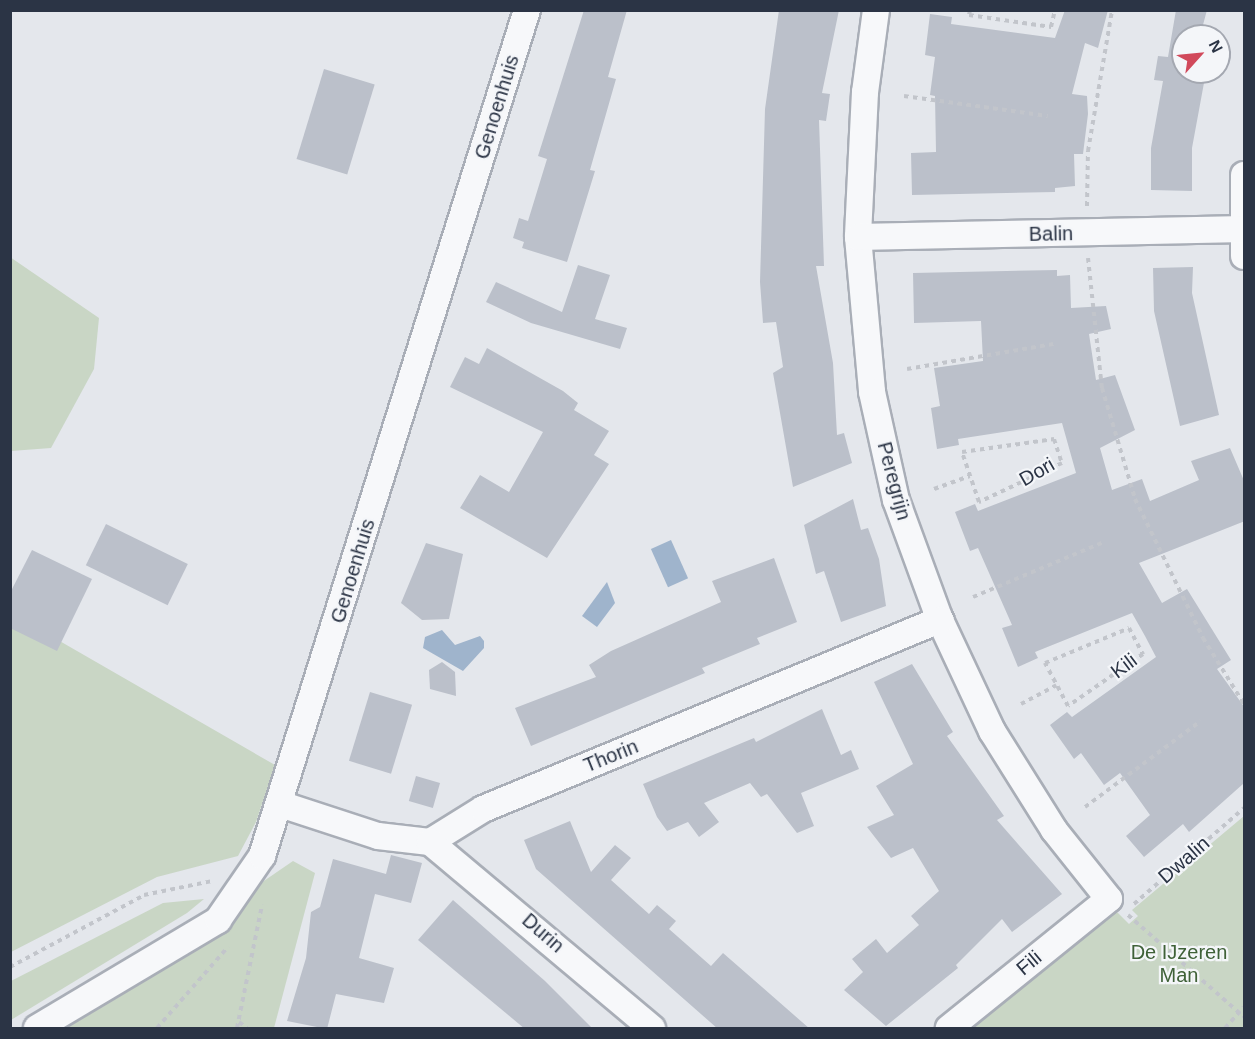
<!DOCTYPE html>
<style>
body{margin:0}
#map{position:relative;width:1255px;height:1039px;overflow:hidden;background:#e4e7ec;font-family:Arial,sans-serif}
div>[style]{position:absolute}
.green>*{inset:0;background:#c9d6c5}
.water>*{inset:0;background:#9fb4cc;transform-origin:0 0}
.building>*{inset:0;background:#bbc0ca;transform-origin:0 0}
.path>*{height:4px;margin-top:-2px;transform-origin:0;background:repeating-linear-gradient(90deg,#c2c5cb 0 4.5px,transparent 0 9px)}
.roads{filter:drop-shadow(2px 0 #a9aeb7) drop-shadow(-2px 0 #a9aeb7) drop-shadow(0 2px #a9aeb7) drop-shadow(0 -2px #a9aeb7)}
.street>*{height:26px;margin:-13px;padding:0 13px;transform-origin:13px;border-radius:13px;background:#f7f8fa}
span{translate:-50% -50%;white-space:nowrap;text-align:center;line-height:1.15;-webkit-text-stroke:4.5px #f4f6f9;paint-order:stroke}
.street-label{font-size:20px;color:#2b3445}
.park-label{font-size:20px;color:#3f6138}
.frame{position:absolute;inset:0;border:12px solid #2b3445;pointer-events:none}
.north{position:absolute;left:1171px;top:24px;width:60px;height:60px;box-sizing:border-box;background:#f4f6f9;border:2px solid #a4a8b1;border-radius:50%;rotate:63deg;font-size:16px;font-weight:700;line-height:24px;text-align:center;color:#2b3445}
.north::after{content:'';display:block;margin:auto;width:21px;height:27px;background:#d1495b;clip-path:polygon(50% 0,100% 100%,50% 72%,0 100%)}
</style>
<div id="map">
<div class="green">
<i style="clip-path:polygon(10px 257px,99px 318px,94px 369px,51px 448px,11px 451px)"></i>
<i style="clip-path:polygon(11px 613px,275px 765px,256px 822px,238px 856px,157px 877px,11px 952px)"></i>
<i style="clip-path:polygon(1244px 816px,1244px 1028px,964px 1028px,1109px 904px,1129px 924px,1138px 916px,1132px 910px)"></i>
<i style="clip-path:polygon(293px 861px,315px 873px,274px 1028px,50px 1028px)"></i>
<i style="clip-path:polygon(204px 899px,187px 913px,11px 1020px,11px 981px,163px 903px)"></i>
</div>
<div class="water">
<i style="left:671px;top:540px;width:42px;height:22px;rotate:66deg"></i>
<i style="clip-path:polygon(607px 582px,615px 603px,597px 627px,582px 616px)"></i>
<i style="clip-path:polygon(442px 630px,455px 645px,480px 636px,484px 641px,484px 648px,463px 671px,423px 648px,425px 637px)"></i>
</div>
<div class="building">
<i style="clip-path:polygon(584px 10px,627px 10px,608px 77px,616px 79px,590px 170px,595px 171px,567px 262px,522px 248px,524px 242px,513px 238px,519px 218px,528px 221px,547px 159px,538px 156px)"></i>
<i style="clip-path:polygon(779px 10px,839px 10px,822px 93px,830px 94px,826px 121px,819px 120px,824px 266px,816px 266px,833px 363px,837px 435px,844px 433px,852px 463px,793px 487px,773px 373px,783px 367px,776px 322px,763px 323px,760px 282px,765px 109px)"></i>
<i style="clip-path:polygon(1065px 10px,1108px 10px,1098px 48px,1085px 43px,1072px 94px,1087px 96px,1088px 114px,1083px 154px,1074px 154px,1075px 186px,1055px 188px,1055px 192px,912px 195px,911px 153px,936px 152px,935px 96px,930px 95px,935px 57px,925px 55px,930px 14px,952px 17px,951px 24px,1055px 38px)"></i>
<i style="clip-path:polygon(1176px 10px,1207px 10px,1200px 36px,1183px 36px,1183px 72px,1206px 72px,1192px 148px,1192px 191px,1151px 190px,1151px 148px,1163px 81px,1154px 80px,1158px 56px,1168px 57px)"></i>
<i style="left:324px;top:69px;width:53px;height:94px;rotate:17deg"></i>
<i style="clip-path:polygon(578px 265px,610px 275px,595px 319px,627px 328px,620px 349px,531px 323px,486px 302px,496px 282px,562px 312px)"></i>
<i style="clip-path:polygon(1193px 267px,1192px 293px,1219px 415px,1180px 426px,1154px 311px,1153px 268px)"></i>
<i style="clip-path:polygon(1057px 270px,1057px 276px,1070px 275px,1071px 308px,1106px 306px,1111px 329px,1089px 334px,1096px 380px,1115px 375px,1135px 430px,1100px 448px,1112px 490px,1142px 479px,1150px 501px,1199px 480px,1191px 461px,1230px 448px,1245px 483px,1245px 521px,1139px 563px,1162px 603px,1187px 589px,1231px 660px,1217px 669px,1245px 708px,1243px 784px,1189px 832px,1183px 824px,1144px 857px,1126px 836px,1150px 815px,1120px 773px,1104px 785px,1081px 753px,1074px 759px,1050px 725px,1067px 712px,1072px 717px,1156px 657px,1145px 636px,1132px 613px,1035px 652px,1038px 658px,1018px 667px,1002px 628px,1012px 625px,978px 548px,970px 551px,955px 512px,975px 504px,978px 511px,1076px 473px,1062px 423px,958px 439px,959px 445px,937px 449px,931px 408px,940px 406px,934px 368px,983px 361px,981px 321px,914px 323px,913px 273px)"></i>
<i style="clip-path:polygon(487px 348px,563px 391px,578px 403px,574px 410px,609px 431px,594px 455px,609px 464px,547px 558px,460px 508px,480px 475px,509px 492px,543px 432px,450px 387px,465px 357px,479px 364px)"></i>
<i style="clip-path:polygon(853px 499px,861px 530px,868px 528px,879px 559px,886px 606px,841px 622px,824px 571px,816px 574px,804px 525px)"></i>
<i style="left:106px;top:524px;width:91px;height:46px;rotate:26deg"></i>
<i style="clip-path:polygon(426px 543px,463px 554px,449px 619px,422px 620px,401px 603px)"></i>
<i style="clip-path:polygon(32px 550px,92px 579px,57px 651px,10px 628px,10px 593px)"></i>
<i style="clip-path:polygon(774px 558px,797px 622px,757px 638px,760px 644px,702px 668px,705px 673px,531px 746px,515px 708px,596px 677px,589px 665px,611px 651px,721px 602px,712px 581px)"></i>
<i style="clip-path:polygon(442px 662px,455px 672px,456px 696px,430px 689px,429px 670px)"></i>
<i style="clip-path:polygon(912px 664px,953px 732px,947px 736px,1004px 816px,997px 820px,1062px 894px,1012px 932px,1002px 919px,956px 965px,958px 968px,886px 1026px,844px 990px,863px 972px,852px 959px,876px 939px,887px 953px,919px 925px,911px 916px,939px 891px,913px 848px,891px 858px,867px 827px,894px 815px,876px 786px,913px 764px,874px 682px)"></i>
<i style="left:370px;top:692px;width:44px;height:72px;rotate:17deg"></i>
<i style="clip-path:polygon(822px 709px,841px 755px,851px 750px,859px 769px,801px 793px,814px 826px,797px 833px,767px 794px,761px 797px,750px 783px,704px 803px,719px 822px,699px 837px,688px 822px,667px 831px,657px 817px,643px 784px,754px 738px,756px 742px)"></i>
<i style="left:416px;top:776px;width:25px;height:26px;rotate:16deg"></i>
<i style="clip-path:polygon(570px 821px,591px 872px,615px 845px,631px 858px,611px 880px,649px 914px,657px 905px,676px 921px,669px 929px,711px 966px,723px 953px,810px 1029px,718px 1029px,536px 869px,524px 840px)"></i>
<i style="clip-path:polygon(391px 855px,422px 863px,411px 903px,375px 894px,359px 958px,394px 968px,384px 1003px,336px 994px,327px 1029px,287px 1021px,306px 958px,311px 912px,320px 907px,333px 859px,386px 874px)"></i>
<i style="clip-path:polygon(453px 900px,545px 981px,593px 1029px,525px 1029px,418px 940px)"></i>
</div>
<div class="path">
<i style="left:970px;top:10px;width:5px;rotate:101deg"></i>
<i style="left:969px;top:15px;width:83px;rotate:8.3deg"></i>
<i style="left:1051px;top:27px;width:17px;rotate:-77deg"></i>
<i style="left:904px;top:96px;width:145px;rotate:7.9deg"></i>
<i style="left:1087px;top:206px;width:55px;rotate:-89deg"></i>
<i style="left:1088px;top:151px;width:143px;rotate:-80.3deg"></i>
<i style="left:1088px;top:258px;width:131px;rotate:83.9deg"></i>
<i style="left:1102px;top:388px;width:116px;rotate:73.4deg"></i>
<i style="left:1135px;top:499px;width:155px;rotate:63.9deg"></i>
<i style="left:1203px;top:638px;width:78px;rotate:58.2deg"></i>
<i style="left:907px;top:369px;width:149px;rotate:-9.7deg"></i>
<i style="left:1054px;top:439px;width:25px;rotate:72deg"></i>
<i style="left:1062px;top:463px;width:92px;rotate:154.8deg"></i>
<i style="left:979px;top:502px;width:53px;rotate:-108.8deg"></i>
<i style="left:962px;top:452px;width:93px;rotate:-8deg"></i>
<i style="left:934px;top:489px;width:38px;rotate:-20deg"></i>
<i style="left:973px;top:597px;width:142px;rotate:-22.8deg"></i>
<i style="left:1129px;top:628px;width:30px;rotate:62deg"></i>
<i style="left:1143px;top:654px;width:91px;rotate:145.3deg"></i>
<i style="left:1068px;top:706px;width:49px;rotate:-118.1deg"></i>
<i style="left:1045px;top:663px;width:91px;rotate:-22.6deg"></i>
<i style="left:1021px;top:704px;width:40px;rotate:-28deg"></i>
<i style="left:1085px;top:807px;width:144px;rotate:-36.6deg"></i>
<i style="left:1134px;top:904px;width:146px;rotate:-41.1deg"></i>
<i style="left:1128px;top:915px;width:154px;rotate:41.3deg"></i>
<i style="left:10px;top:967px;width:152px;rotate:-28.2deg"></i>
<i style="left:144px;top:895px;width:69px;rotate:-11.6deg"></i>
<i style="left:239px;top:1022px;width:10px;rotate:37deg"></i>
<i style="left:157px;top:1028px;width:108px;rotate:-48.8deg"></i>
<i style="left:237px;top:1028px;width:126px;rotate:-78.5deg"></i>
<i style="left:1225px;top:1028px;width:28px;rotate:-48deg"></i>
</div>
<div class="roads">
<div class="street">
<i style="left:876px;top:10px;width:83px;rotate:97.6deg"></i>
<i style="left:865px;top:92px;width:145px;rotate:92.8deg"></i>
<i style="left:858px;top:237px;width:156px;rotate:84.8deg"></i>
<i style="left:872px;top:392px;width:111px;rotate:77.5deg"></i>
<i style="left:896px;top:500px;width:128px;rotate:69.9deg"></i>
<i style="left:940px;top:620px;width:123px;rotate:64.9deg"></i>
<i style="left:992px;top:731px;width:117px;rotate:57.9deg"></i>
<i style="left:1054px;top:830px;width:88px;rotate:51.4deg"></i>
<i style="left:1109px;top:899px;width:206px;rotate:141.1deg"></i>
<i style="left:1244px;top:175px;width:81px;rotate:90deg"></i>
<i style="left:858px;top:237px;width:386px;rotate:-1.2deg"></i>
<i style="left:280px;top:804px;width:103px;rotate:18.1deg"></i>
<i style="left:378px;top:836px;width:52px;rotate:6.6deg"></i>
<i style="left:430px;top:842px;width:62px;rotate:-31.9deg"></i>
<i style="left:483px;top:809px;width:495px;rotate:-22.5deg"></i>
<i style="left:430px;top:842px;width:290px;rotate:40deg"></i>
<i style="left:37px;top:1028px;width:211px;rotate:-30.8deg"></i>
<i style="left:218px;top:920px;width:78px;rotate:-55.5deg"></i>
<i style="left:262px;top:856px;width:887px;rotate:-72.61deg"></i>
</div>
</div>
<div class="street-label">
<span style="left:497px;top:107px;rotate:-73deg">Genoenhuis</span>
<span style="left:1051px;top:234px;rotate:-1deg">Balin</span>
<span style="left:1037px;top:472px;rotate:-30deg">Dori</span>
<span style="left:894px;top:481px;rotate:75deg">Peregrijn</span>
<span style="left:353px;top:571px;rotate:-73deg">Genoenhuis</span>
<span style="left:1124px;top:666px;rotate:-37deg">Kili</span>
<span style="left:611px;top:756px;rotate:-22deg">Thorin</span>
<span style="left:1184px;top:860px;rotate:-41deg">Dwalin</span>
<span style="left:543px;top:933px;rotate:41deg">Durin</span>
<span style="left:1029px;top:963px;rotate:-40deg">Fili</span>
</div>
<div class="park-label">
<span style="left:1179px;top:964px">De IJzeren<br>Man</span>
</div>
<div class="frame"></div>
<div class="north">N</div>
</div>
